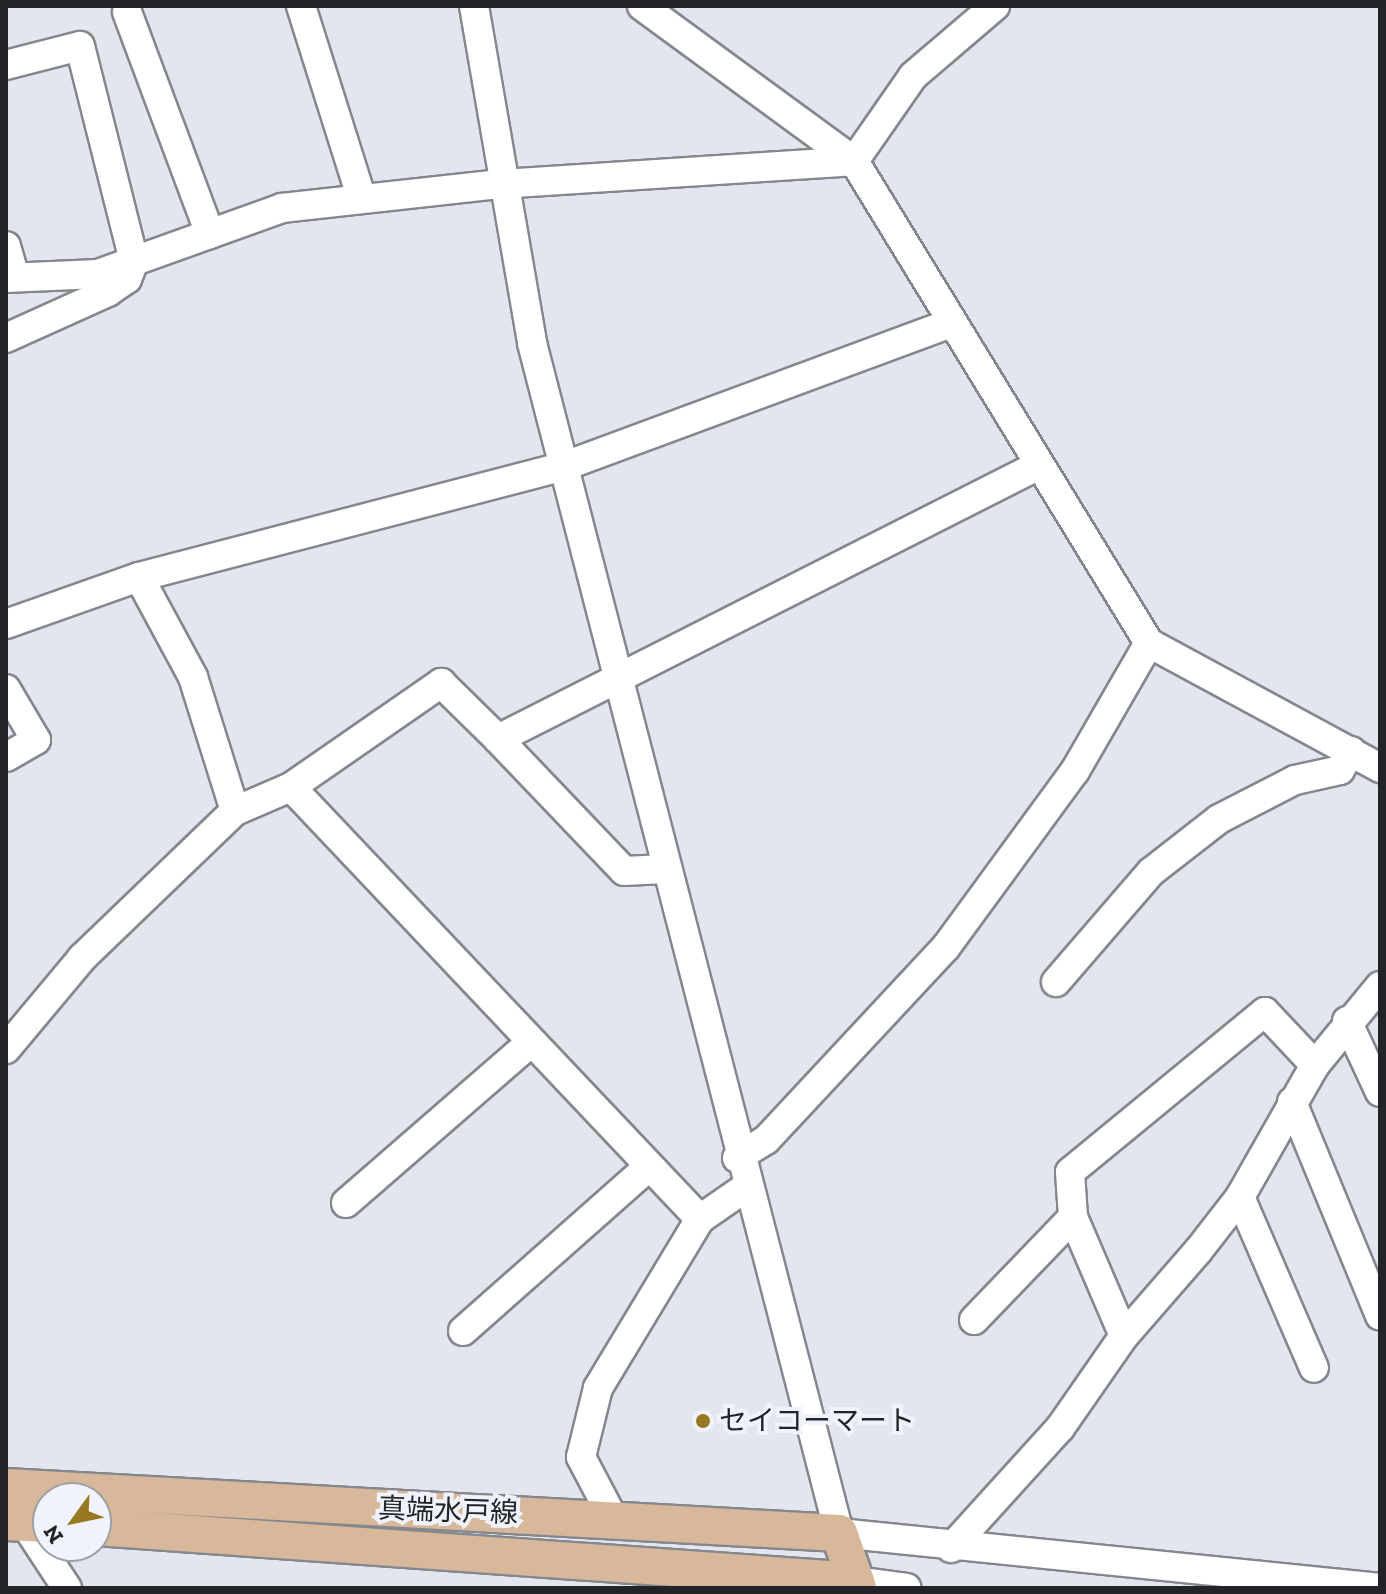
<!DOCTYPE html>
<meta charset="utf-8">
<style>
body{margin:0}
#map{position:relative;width:1386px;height:1594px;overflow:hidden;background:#e3e6ee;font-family:"Zilla Slab","Noto Sans JP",serif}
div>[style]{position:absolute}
.roads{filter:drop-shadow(2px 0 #85878e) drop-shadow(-2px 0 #85878e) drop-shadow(0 2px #85878e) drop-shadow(0 -2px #85878e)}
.minor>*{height:28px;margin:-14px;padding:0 14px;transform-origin:14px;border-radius:14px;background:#fff}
.major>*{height:36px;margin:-18px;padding:0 18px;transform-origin:18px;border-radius:18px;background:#d7b89a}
.dots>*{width:22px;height:22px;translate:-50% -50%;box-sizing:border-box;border:4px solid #f0f3fb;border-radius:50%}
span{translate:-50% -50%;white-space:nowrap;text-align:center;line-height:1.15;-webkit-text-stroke:8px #f0f3fb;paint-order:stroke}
.poi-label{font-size:28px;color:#232427}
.left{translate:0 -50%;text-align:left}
.street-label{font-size:28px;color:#232427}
.frame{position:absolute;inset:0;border:8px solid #232427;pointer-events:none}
.north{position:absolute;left:32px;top:1482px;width:80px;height:80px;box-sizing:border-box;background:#f0f3fb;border:2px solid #9ea0a6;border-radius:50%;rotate:237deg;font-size:22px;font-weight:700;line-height:32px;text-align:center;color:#232427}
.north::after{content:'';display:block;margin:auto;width:28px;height:36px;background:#987922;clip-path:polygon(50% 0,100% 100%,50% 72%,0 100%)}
</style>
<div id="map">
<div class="roads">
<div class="minor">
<i style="left:301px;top:6px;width:202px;rotate:72.5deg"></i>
<i style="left:474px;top:6px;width:342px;rotate:80.2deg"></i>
<i style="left:532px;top:343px;width:1229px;rotate:75.53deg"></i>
<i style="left:839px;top:1533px;width:544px;rotate:5.8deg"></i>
<i style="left:642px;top:6px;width:263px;rotate:36.2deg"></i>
<i style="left:854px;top:161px;width:565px;rotate:58.53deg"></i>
<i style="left:1149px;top:643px;width:263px;rotate:28.4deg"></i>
<i style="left:127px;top:12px;width:237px;rotate:69.5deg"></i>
<i style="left:6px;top:65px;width:76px;rotate:-14.4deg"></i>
<i style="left:80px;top:46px;width:222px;rotate:75.9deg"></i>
<i style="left:134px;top:261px;width:19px;rotate:111deg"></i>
<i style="left:127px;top:279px;width:23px;rotate:146deg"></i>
<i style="left:108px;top:292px;width:112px;rotate:155.7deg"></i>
<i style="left:854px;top:161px;width:103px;rotate:-55.2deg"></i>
<i style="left:913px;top:76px;width:108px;rotate:-40.5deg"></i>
<i style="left:6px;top:246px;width:32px;rotate:74deg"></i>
<i style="left:6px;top:278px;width:92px;rotate:-2.5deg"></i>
<i style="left:98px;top:274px;width:195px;rotate:-19.7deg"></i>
<i style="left:282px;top:208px;width:220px;rotate:-6.3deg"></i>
<i style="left:501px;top:184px;width:354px;rotate:-3.7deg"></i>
<i style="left:139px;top:577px;width:114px;rotate:61.6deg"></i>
<i style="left:193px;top:677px;width:140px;rotate:72.6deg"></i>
<i style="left:6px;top:624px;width:141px;rotate:-19.5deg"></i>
<i style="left:139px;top:577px;width:437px;rotate:-14.6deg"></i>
<i style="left:562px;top:467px;width:415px;rotate:-20.3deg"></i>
<i style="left:6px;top:689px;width:59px;rotate:59.5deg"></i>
<i style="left:36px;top:740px;width:34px;rotate:150deg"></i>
<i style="left:498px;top:739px;width:182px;rotate:46.3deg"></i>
<i style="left:624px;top:871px;width:41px;rotate:-2.8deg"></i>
<i style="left:291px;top:787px;width:183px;rotate:-34.7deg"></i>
<i style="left:441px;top:683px;width:80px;rotate:44.5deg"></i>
<i style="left:498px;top:739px;width:606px;rotate:-26.86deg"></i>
<i style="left:1056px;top:982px;width:145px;rotate:-49.2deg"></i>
<i style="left:1151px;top:872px;width:86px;rotate:-37.9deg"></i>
<i style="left:1219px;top:819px;width:85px;rotate:-27.2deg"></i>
<i style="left:1295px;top:780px;width:46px;rotate:-12.5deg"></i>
<i style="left:1340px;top:770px;width:22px;rotate:-60deg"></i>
<i style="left:1347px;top:1021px;width:78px;rotate:65.1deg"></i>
<i style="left:6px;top:1049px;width:119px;rotate:-50.1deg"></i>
<i style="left:82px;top:958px;width:212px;rotate:-43.9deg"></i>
<i style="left:235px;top:811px;width:61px;rotate:-23.2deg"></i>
<i style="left:291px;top:787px;width:595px;rotate:46.57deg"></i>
<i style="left:1292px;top:1102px;width:231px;rotate:67.6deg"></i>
<i style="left:737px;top:1158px;width:34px;rotate:-32deg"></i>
<i style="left:766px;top:1140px;width:264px;rotate:-47deg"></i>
<i style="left:946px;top:947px;width:218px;rotate:-53.8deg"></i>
<i style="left:1075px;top:771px;width:148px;rotate:-60deg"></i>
<i style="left:1240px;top:1197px;width:186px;rotate:66.6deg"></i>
<i style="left:346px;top:1203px;width:245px;rotate:-41deg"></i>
<i style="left:1073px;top:1217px;width:129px;rotate:66.8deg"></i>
<i style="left:974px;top:1320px;width:143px;rotate:-46.1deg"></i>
<i style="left:1073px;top:1217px;width:45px;rotate:-93.8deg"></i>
<i style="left:1070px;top:1172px;width:252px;rotate:-39.4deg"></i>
<i style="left:1265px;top:1012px;width:73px;rotate:46.7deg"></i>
<i style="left:463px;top:1331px;width:244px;rotate:-41.5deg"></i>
<i style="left:17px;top:1512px;width:91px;rotate:56.7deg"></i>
<i style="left:613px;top:1518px;width:69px;rotate:-117.7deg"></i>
<i style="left:581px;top:1457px;width:71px;rotate:-76.2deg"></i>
<i style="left:598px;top:1388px;width:197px;rotate:-58.9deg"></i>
<i style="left:700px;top:1219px;width:55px;rotate:-34.6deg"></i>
<i style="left:951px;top:1548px;width:162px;rotate:-47.8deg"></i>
<i style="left:1060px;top:1428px;width:112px;rotate:-55.2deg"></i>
<i style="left:1124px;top:1336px;width:113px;rotate:-49deg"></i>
<i style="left:1198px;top:1251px;width:68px;rotate:-52.1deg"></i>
<i style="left:1240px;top:1197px;width:152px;rotate:-60.4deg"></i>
<i style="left:1315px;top:1065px;width:102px;rotate:-50.6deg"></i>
<i style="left:856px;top:1581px;width:51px;rotate:7.8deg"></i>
</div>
<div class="major">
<i style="left:6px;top:1487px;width:834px;rotate:3.16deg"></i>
<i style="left:839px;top:1533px;width:58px;rotate:70.9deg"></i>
<i style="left:6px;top:1522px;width:42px;rotate:2.7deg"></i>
<i style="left:96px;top:1527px;width:762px;rotate:4.06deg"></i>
</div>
</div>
<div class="dots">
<i style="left:703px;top:1421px;background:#987922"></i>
</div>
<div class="poi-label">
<span class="left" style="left:719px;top:1421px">セイコーマート</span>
</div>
<div class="street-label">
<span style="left:448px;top:1511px;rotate:2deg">真端水戸線</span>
</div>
<div class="frame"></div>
<div class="north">N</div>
</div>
